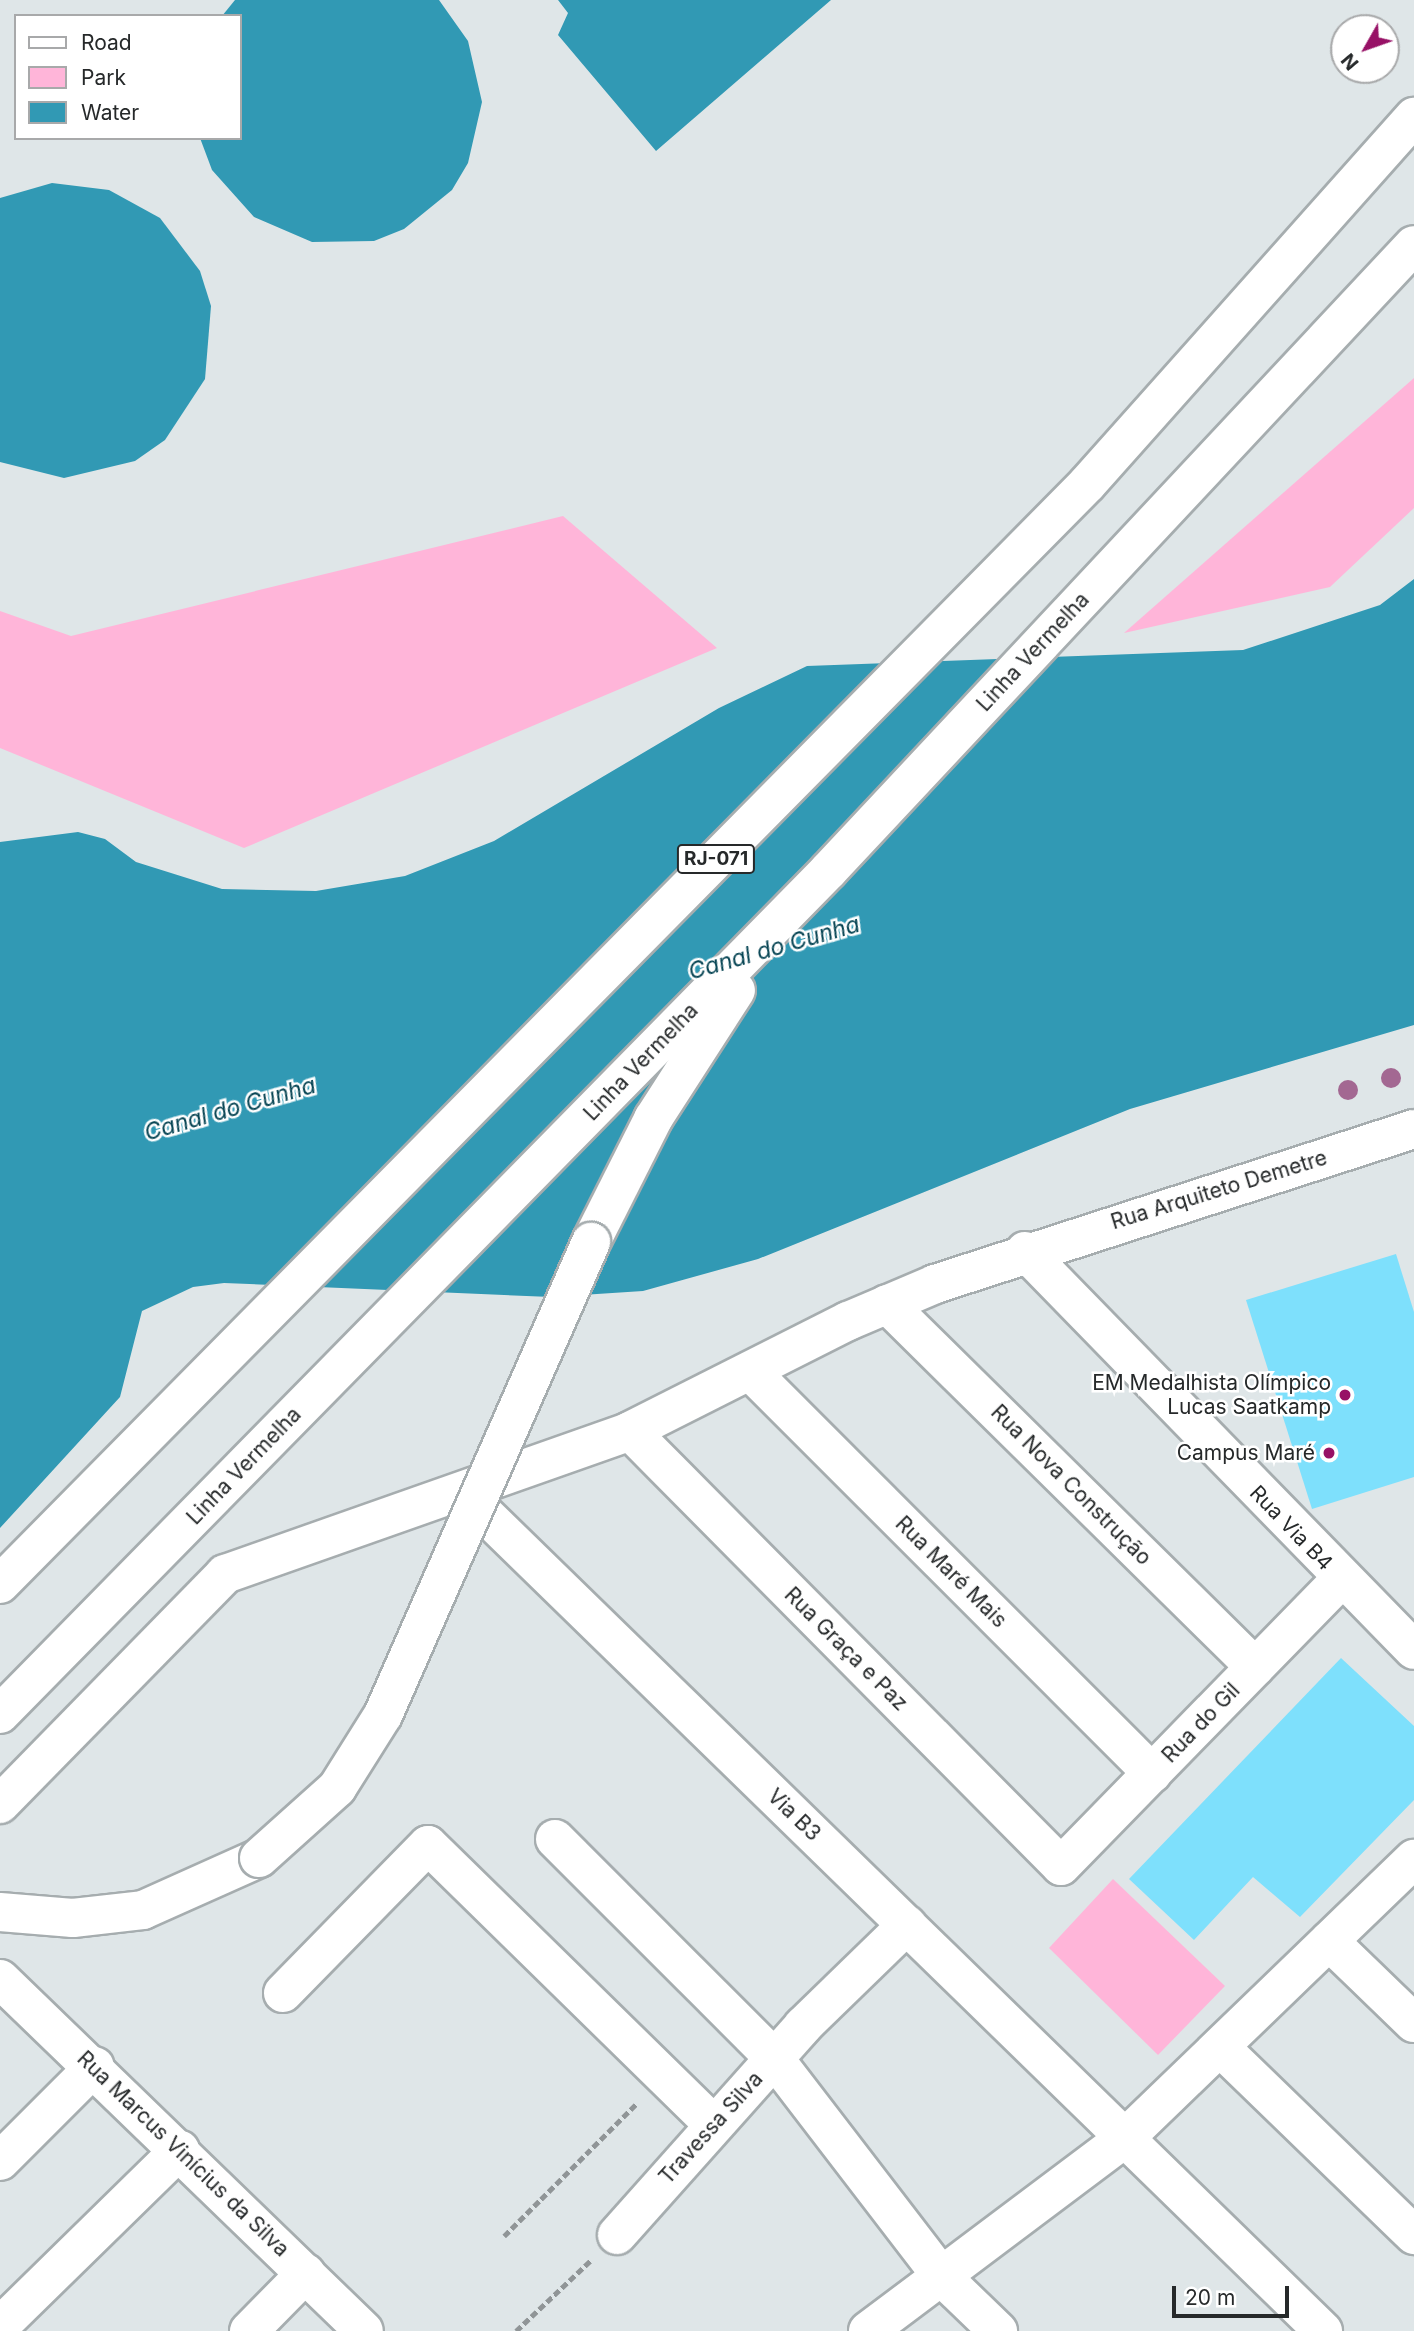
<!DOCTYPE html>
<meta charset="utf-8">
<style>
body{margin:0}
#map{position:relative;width:1414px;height:2331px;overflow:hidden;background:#dfe6e8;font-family:Inter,sans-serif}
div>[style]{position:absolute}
.green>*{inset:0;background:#ffb5d9}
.water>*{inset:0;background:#3199b4}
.building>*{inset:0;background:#7ee0fc}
.path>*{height:4.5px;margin-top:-2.25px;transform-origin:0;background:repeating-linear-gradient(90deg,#909597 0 7px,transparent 0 10.5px)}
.roads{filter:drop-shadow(2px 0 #a6adaf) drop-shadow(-2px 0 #a6adaf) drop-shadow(0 2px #a6adaf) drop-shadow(0 -2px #a6adaf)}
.minor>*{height:38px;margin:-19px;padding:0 19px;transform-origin:19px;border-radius:19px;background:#fff}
.highway>*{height:38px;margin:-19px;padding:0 19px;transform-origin:19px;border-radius:19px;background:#fff}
.bridges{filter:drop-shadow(2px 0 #a6adaf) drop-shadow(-2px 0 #a6adaf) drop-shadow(0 2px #a6adaf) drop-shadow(0 -2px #a6adaf)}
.highway-bridge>*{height:38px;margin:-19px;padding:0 19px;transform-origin:19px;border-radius:19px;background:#fff}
.trees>*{width:20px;height:20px;margin:-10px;border-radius:50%;background:#a36892}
.dots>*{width:19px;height:19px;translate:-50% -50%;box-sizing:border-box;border:4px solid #fff;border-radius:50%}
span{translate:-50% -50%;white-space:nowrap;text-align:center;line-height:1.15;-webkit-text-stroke:5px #fff;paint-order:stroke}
.shield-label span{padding:2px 5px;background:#fff;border:2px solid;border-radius:5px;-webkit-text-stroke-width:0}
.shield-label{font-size:19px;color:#26292a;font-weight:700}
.street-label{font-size:21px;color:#26292a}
.poi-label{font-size:21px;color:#26292a}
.right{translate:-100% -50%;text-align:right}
.water-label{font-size:23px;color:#074554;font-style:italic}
.legend{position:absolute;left:14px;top:14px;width:228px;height:126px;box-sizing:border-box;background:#fff;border:2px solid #a8a9aa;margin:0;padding:9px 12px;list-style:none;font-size:21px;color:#26292a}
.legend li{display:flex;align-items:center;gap:14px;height:35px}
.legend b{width:35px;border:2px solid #a8a9aa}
.north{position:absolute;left:1330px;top:14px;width:70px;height:70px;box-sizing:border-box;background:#fff;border:2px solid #a8a9aa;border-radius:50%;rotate:230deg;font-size:19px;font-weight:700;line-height:28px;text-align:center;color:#26292a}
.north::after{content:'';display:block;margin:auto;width:24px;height:32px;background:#971166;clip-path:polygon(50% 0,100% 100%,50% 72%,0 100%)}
.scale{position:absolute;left:1172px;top:2286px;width:117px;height:32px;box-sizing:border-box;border:4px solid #26292a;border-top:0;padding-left:9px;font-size:21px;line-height:24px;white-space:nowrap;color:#26292a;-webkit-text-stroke:5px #fff;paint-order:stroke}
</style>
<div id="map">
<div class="green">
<div style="clip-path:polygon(1414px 378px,1414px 508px,1330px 587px,1124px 633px)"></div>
<div style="clip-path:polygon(563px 516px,717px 648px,244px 848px,0 748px,0 611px,71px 636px)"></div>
<div style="clip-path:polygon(1113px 1879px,1225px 1986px,1158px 2055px,1049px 1948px)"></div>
</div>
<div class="water">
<div style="clip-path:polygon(235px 0,439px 0,468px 41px,482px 102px,468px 163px,452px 190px,404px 229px,374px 241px,312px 242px,254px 217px,212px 170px,200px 138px,240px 138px,240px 16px,222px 16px)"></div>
<div style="clip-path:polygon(558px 0,831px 0,656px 151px,558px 35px,568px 13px)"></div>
<div style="clip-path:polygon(52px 183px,109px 190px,160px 218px,200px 271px,211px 306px,205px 379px,165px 440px,135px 461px,64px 478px,0 462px,0 198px)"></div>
<div style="clip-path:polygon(1414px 579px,1414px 1025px,1130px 1109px,758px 1259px,643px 1291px,551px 1297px,224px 1283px,193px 1287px,142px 1311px,120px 1397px,0 1528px,0 842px,78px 832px,105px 839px,136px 862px,222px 889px,316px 891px,405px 876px,494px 841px,719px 708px,807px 666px,1243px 650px,1380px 605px)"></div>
</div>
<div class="building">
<div style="clip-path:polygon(1396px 1254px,1414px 1312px,1414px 1477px,1312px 1509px,1246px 1300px)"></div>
<div style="clip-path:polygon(1341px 1658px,1414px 1726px,1414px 1800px,1300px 1917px,1253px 1877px,1194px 1940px,1129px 1879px)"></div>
</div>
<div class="path">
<div style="left:504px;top:2236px;width:187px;rotate:-45deg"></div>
<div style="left:516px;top:2331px;width:103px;rotate:-43.4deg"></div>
</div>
<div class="roads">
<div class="minor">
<div style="left:1025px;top:1251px;width:557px;rotate:45.73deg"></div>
<div style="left:887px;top:1304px;width:517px;rotate:44.61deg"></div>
<div style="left:750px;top:1371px;width:569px;rotate:45deg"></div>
<div style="left:630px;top:1431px;width:612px;rotate:45.26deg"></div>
<div style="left:1061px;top:1866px;width:401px;rotate:-45.7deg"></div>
<div style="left:463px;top:1493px;width:1201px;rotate:44.26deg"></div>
<div style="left:0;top:1804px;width:322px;rotate:-45.6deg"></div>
<div style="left:225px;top:1574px;width:430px;rotate:-19.4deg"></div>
<div style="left:630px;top:1431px;width:244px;rotate:-26.8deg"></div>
<div style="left:848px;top:1321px;width:95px;rotate:-23deg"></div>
<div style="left:935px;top:1284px;width:503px;rotate:-17.93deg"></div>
<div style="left:555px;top:1839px;width:310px;rotate:45deg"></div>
<div style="left:774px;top:2058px;width:276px;rotate:52.5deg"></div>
<div style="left:942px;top:2277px;width:78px;rotate:44deg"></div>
<div style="left:1329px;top:1941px;width:118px;rotate:44deg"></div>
<div style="left:0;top:1979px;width:506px;rotate:44.04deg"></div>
<div style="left:283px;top:1993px;width:207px;rotate:-45.6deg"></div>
<div style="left:428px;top:1845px;width:400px;rotate:44.4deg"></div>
<div style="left:1221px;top:2048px;width:269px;rotate:44.1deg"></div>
<div style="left:0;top:2161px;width:134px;rotate:-45deg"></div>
<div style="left:617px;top:2235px;width:280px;rotate:-48.3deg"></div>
<div style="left:803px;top:2026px;width:145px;rotate:-44.2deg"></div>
<div style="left:0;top:2326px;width:252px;rotate:-44.4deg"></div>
<div style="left:249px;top:2331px;width:81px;rotate:-45.5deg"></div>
<div style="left:868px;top:2331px;width:321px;rotate:-36.9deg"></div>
<div style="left:1125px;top:2138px;width:402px;rotate:-44deg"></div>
</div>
<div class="highway">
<div style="left:591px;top:1242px;width:138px;rotate:-63.2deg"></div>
<div style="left:653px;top:1119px;width:153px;rotate:-57.2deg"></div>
<div style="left:0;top:1584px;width:1546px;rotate:-45.34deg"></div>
<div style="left:1087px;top:484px;width:492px;rotate:-48.3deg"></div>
<div style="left:0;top:1714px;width:1182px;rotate:-45.51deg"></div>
<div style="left:828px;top:871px;width:857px;rotate:-46.89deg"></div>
<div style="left:0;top:1912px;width:73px;rotate:4.7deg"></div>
<div style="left:73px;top:1918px;width:70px;rotate:-6.5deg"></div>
<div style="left:143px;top:1910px;width:127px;rotate:-24.1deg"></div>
</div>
</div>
<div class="bridges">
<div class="highway-bridge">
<div style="left:259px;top:1858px;width:105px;rotate:-41.9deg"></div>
<div style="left:337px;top:1788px;width:86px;rotate:-57.8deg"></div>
<div style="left:383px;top:1715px;width:517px;rotate:-66.26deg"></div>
</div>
</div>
<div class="trees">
<div style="left:1391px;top:1078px"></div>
<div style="left:1348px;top:1090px"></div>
</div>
<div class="dots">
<div style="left:1345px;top:1395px;background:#971166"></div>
<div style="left:1329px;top:1453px;background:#971166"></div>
</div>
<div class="shield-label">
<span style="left:716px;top:859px">RJ-071</span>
</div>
<div class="street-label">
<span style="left:1033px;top:652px;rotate:-47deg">Linha Vermelha</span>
<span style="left:641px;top:1062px;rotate:-46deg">Linha Vermelha</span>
<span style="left:1219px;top:1190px;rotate:-17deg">Rua Arquiteto Demetre</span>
<span style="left:244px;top:1466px;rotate:-46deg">Linha Vermelha</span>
<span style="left:1071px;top:1485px;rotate:45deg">Rua Nova Construção</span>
<span style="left:1291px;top:1528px;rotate:46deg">Rua Via B4</span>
<span style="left:951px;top:1572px;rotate:45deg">Rua Maré Mais</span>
<span style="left:846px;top:1649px;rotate:45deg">Rua Graça e Paz</span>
<span style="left:1201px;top:1723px;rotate:-46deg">Rua do Gil</span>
<span style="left:794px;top:1815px;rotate:44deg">Via B3</span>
<span style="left:711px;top:2128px;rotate:-48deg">Travessa Silva</span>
<span style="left:183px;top:2154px;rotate:44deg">Rua Marcus Vinícius da Silva</span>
</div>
<div class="poi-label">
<span class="right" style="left:1331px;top:1395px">EM Medalhista Olímpico<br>Lucas Saatkamp</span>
<span class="right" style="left:1315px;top:1453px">Campus Maré</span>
</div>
<div class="water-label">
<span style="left:774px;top:948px;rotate:-16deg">Canal do Cunha</span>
<span style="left:230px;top:1109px;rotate:-16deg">Canal do Cunha</span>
</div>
<ul class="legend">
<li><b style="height:9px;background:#fff"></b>Road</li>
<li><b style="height:19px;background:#ffb5d9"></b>Park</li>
<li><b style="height:19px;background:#3199b4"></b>Water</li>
</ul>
<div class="north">N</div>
<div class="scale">20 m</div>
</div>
